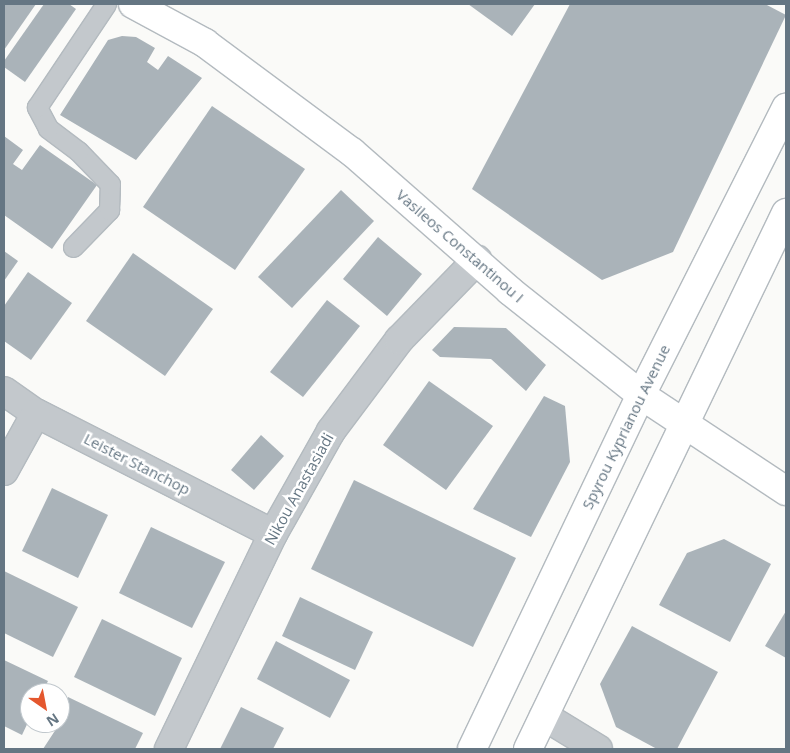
<!DOCTYPE html>
<style>
body{margin:0}
#map{position:relative;width:790px;height:753px;overflow:hidden;background:#fafaf8;font-family:"Open Sans",sans-serif}
div>[style]{position:absolute}
.building>*{inset:0;background:#aab3b9}
.roads{filter:drop-shadow(1px 0 #b3babf) drop-shadow(-1px 0 #b3babf) drop-shadow(0 1px #b3babf) drop-shadow(0 -1px #b3babf)}
.service>*{height:19px;margin:-9.5px;padding:0 9.5px;transform-origin:9.5px;border-radius:9.5px;background:#c3c8cc}
.minor>*{height:28px;margin:-14px;padding:0 14px;transform-origin:14px;border-radius:14px;background:#c3c8cc}
.secondary>*{height:28px;margin:-14px;padding:0 14px;transform-origin:14px;border-radius:14px;background:#fff}
.primary>*{height:28px;margin:-14px;padding:0 14px;transform-origin:14px;border-radius:14px;background:#fff}
span{translate:-50% -50%;white-space:nowrap;text-align:center;line-height:1.15;-webkit-text-stroke:5px #fff;paint-order:stroke}
.street-label{font-size:15px;color:#657683}
.frame{position:absolute;inset:0;border:5px solid #657683;pointer-events:none}
.north{position:absolute;left:20px;top:683px;width:50px;height:50px;box-sizing:border-box;background:#fff;border:1px solid #c1c8cd;border-radius:50%;rotate:147deg;font-size:14px;font-weight:700;line-height:20px;text-align:center;color:#657683}
.north::after{content:'';display:block;margin:auto;width:18px;height:22px;background:#e4572e;clip-path:polygon(50% 0,100% 100%,50% 72%,0 100%)}
</style>
<div id="map">
<div class="building">
<div style="clip-path:polygon(4px 4px,36px 4px,4px 50px)"></div>
<div style="clip-path:polygon(44px 4px,69px 4px,76px 9px,25px 82px,4px 67px,4px 61px)"></div>
<div style="clip-path:polygon(468px 4px,535px 4px,512px 36px)"></div>
<div style="clip-path:polygon(570px 4px,765px 4px,786px 15px,673px 252px,602px 280px,472px 189px)"></div>
<div style="clip-path:polygon(122px 36px,136px 37px,155px 48px,147px 62px,158px 70px,168px 56px,202px 78px,136px 160px,60px 115px,108px 40px)"></div>
<div style="clip-path:polygon(212px 106px,305px 169px,235px 270px,143px 207px)"></div>
<div style="clip-path:polygon(4px 136px,23px 150px,13px 164px,22px 170px,40px 145px,97px 185px,52px 249px,4px 215px)"></div>
<div style="clip-path:polygon(341px 190px,374px 221px,292px 308px,258px 277px)"></div>
<div style="clip-path:polygon(378px 237px,422px 274px,387px 316px,343px 279px)"></div>
<div style="clip-path:polygon(4px 251px,18px 261px,4px 281px)"></div>
<div style="clip-path:polygon(133px 253px,213px 309px,165px 376px,86px 321px)"></div>
<div style="clip-path:polygon(28px 272px,72px 303px,31px 360px,4px 341px,4px 306px)"></div>
<div style="clip-path:polygon(327px 300px,360px 326px,303px 397px,270px 372px)"></div>
<div style="clip-path:polygon(454px 327px,506px 328px,546px 365px,526px 391px,491px 359px,440px 357px,432px 350px)"></div>
<div style="clip-path:polygon(429px 381px,493px 426px,446px 490px,383px 445px)"></div>
<div style="clip-path:polygon(544px 396px,565px 406px,570px 462px,531px 537px,473px 509px)"></div>
<div style="clip-path:polygon(261px 435px,284px 456px,254px 490px,231px 470px)"></div>
<div style="clip-path:polygon(354px 480px,516px 558px,473px 647px,311px 569px)"></div>
<div style="clip-path:polygon(52px 488px,108px 515px,78px 578px,22px 551px)"></div>
<div style="clip-path:polygon(151px 527px,225px 562px,192px 628px,119px 593px)"></div>
<div style="clip-path:polygon(724px 539px,771px 564px,730px 642px,659px 605px,687px 553px)"></div>
<div style="clip-path:polygon(4px 571px,78px 607px,53px 657px,4px 633px)"></div>
<div style="clip-path:polygon(300px 597px,373px 632px,355px 670px,282px 636px)"></div>
<div style="clip-path:polygon(786px 611px,786px 658px,765px 646px)"></div>
<div style="clip-path:polygon(102px 619px,182px 658px,155px 716px,74px 677px)"></div>
<div style="clip-path:polygon(632px 626px,718px 672px,677px 749px,657px 749px,616px 727px,600px 684px)"></div>
<div style="clip-path:polygon(276px 641px,350px 680px,330px 718px,257px 679px)"></div>
<div style="clip-path:polygon(4px 660px,48px 681px,42px 693px,30px 693px,30px 718px,22px 735px,4px 726px)"></div>
<div style="clip-path:polygon(68px 697px,143px 733px,135px 749px,43px 749px,60px 723px)"></div>
<div style="clip-path:polygon(241px 707px,284px 728px,273px 749px,220px 749px)"></div>
</div>
<div class="roads">
<div class="service">
<div style="left:73px;top:247px;width:52px;rotate:-45.8deg"></div>
<div style="left:109px;top:210px;width:26px;rotate:-88deg"></div>
<div style="left:110px;top:184px;width:46px;rotate:-134.1deg"></div>
<div style="left:78px;top:151px;width:38px;rotate:-143deg"></div>
<div style="left:48px;top:128px;width:24px;rotate:-118deg"></div>
<div style="left:37px;top:107px;width:124px;rotate:-56.2deg"></div>
</div>
<div class="minor">
<div style="left:4px;top:391px;width:39px;rotate:35deg"></div>
<div style="left:36px;top:413px;width:266px;rotate:27deg"></div>
<div style="left:4px;top:471px;width:66px;rotate:-61.1deg"></div>
<div style="left:544px;top:716px;width:63px;rotate:31.4deg"></div>
<div style="left:169px;top:749px;width:239px;rotate:-64.2deg"></div>
<div style="left:273px;top:534px;width:118px;rotate:-60.6deg"></div>
<div style="left:331px;top:431px;width:114px;rotate:-53.2deg"></div>
<div style="left:399px;top:340px;width:112px;rotate:-45.7deg"></div>
</div>
<div class="secondary">
<div style="left:133px;top:4px;width:82px;rotate:28.4deg"></div>
<div style="left:205px;top:43px;width:183px;rotate:36.6deg"></div>
<div style="left:352px;top:152px;width:210px;rotate:41.3deg"></div>
<div style="left:510px;top:291px;width:167px;rotate:38.4deg"></div>
<div style="left:641px;top:395px;width:174px;rotate:33.5deg"></div>
</div>
<div class="primary">
<div style="left:472px;top:749px;width:392px;rotate:-64.5deg"></div>
<div style="left:641px;top:395px;width:322px;rotate:-63.2deg"></div>
<div style="left:528px;top:749px;width:595px;rotate:-64.3deg"></div>
</div>
</div>
<div class="street-label">
<span style="left:460px;top:246px;rotate:41deg">Vasileos Constantinou I</span>
<span style="left:626px;top:427px;rotate:-64deg">Spyrou Kyprianou Avenue</span>
<span style="left:137px;top:464px;rotate:27deg">Leister Stanchop</span>
<span style="left:299px;top:489px;rotate:-61deg">Nikou Anastasiadi</span>
</div>
<div class="frame"></div>
<div class="north">N</div>
</div>
